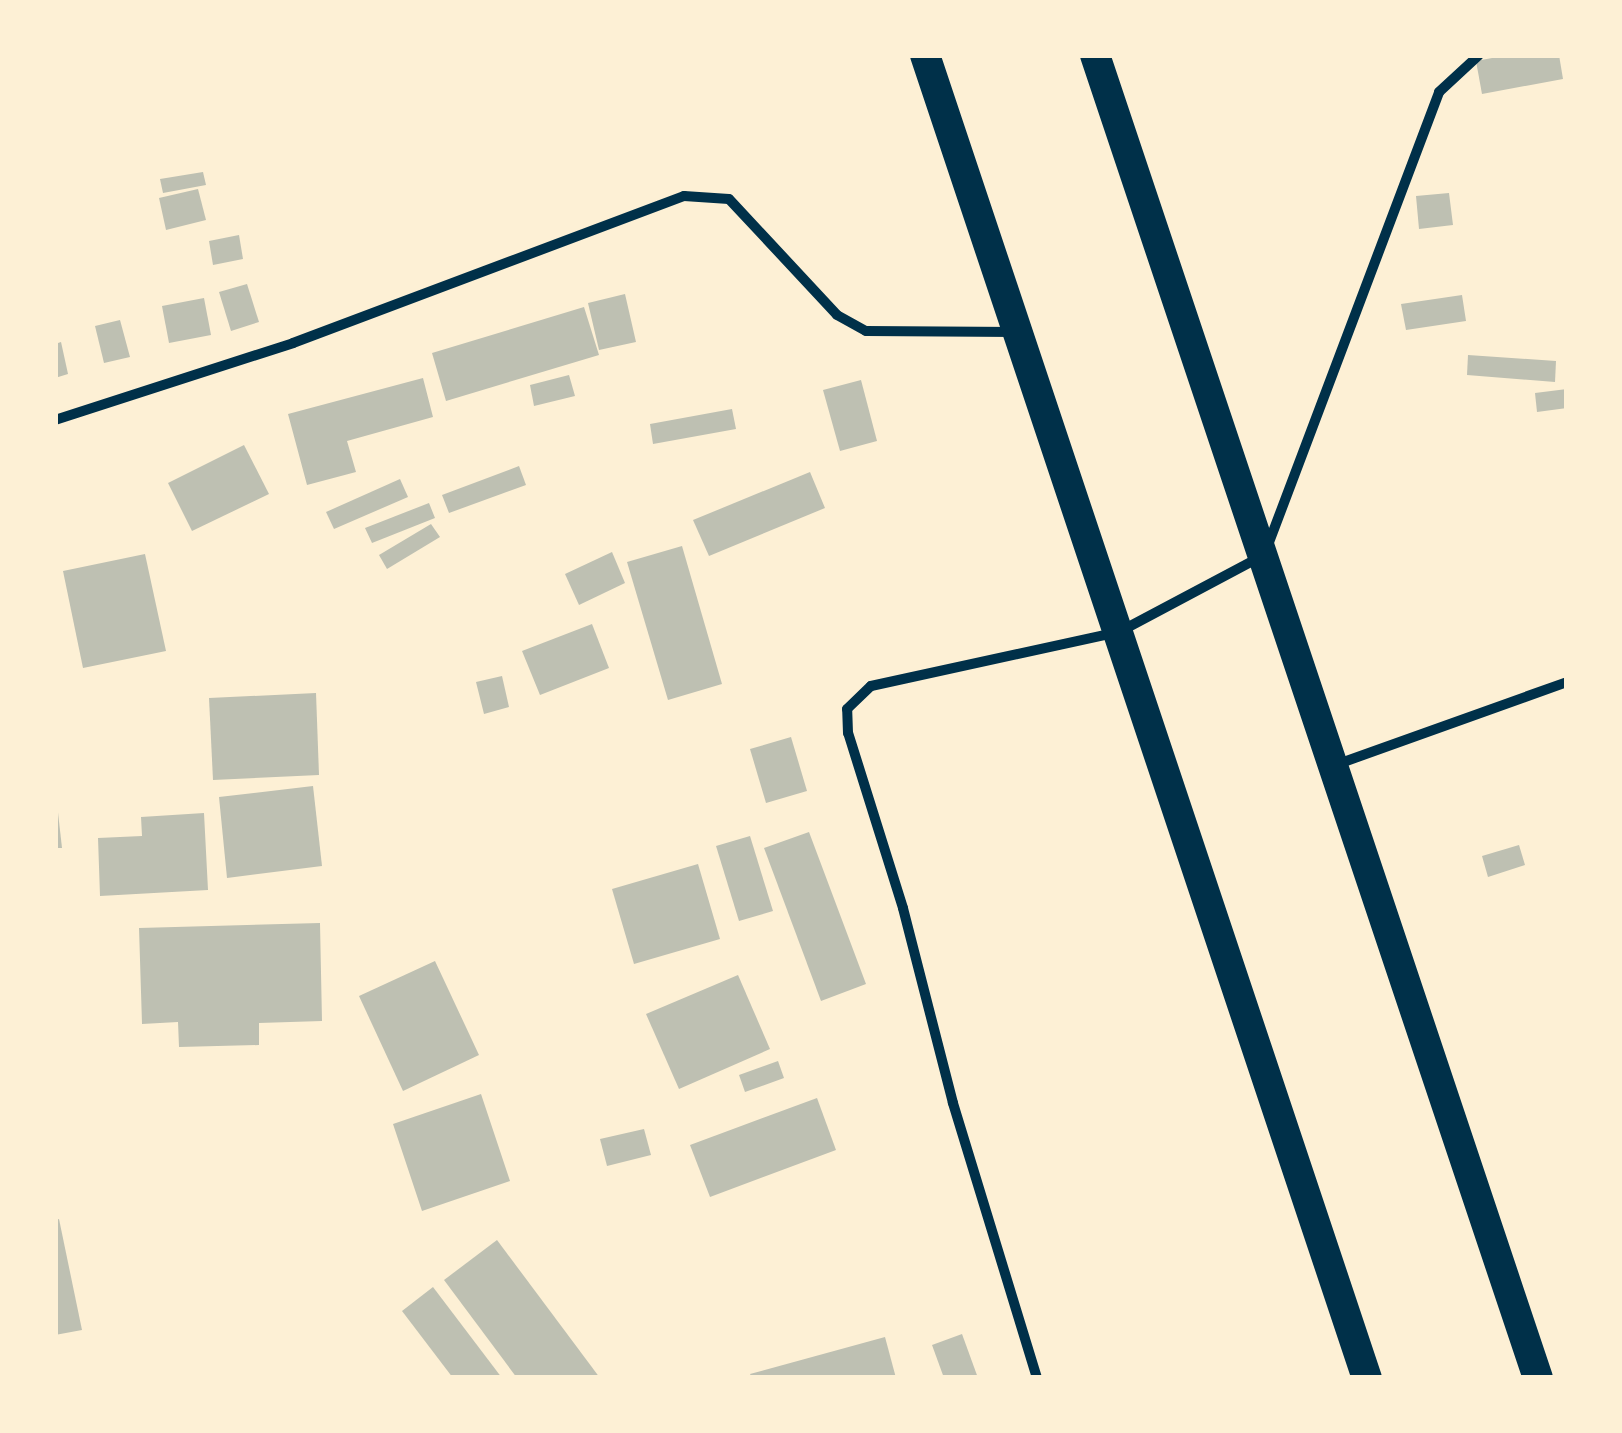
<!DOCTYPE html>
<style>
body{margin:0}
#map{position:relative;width:1622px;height:1433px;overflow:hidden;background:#fdf0d5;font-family:Quicksand,sans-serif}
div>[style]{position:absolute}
.building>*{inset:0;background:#bec0b2}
.minor>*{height:10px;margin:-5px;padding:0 5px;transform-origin:5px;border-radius:5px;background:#003049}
.motorway>*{height:30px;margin:-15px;padding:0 15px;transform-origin:15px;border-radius:15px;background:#003049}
span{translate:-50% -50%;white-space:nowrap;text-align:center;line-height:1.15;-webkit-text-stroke:10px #fdf0d5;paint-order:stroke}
.frame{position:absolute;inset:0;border:58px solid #fdf0d5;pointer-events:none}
</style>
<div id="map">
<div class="building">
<div style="clip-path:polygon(1508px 55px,1559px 55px,1563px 79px,1482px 94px,1476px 61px)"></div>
<div style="clip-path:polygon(203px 172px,206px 185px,163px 193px,160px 179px)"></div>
<div style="clip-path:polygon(198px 189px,206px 220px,166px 230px,159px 198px)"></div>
<div style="clip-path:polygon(1449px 193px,1453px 225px,1419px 229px,1416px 196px)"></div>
<div style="clip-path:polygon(239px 235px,243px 259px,213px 265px,209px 241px)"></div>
<div style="clip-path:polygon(247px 284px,259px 322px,231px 331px,219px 292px)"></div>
<div style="clip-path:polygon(625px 294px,636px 342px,599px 350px,588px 303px)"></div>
<div style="clip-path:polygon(1462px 295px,1466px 321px,1406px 330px,1401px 304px)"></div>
<div style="clip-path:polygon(204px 298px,211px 335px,169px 343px,162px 306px)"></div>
<div style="clip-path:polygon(584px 307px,599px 355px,446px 401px,432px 353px)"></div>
<div style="clip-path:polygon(120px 320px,130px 357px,104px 363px,95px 326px)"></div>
<div style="clip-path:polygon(61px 342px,68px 374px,55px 378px,55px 344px)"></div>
<div style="clip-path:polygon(1468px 355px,1556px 361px,1555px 382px,1467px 375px)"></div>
<div style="clip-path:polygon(569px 375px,575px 396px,534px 406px,530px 385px)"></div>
<div style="clip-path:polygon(423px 378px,433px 417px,347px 441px,356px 472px,307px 485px,288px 414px)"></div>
<div style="clip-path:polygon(861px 380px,877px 441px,840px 451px,823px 390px)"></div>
<div style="clip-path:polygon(1567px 389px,1567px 408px,1537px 412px,1535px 393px)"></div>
<div style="clip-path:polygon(732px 409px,736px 429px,653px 444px,650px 424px)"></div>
<div style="clip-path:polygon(244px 445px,269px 494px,192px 531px,168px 483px)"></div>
<div style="clip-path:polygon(519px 466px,526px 485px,449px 513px,442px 495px)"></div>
<div style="clip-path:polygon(810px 472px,825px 508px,709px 556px,693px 520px)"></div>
<div style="clip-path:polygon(400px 479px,408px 497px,334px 529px,326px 512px)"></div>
<div style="clip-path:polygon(429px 503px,435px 518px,372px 543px,365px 528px)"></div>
<div style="clip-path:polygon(431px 524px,440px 537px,387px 569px,379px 555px)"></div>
<div style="clip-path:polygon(682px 546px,722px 684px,668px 700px,627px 562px)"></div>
<div style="clip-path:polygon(612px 552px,625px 583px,579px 605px,565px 574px)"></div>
<div style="clip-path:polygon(145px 554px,166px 651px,83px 668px,63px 571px)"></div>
<div style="clip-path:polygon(592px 624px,609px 668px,540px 695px,522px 651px)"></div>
<div style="clip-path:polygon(502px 676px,509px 707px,484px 714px,476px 682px)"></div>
<div style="clip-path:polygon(316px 693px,319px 775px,213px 780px,209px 698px)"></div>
<div style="clip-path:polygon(791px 737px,807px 791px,766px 803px,750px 749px)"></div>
<div style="clip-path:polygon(55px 786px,62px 848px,55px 848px)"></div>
<div style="clip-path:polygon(313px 786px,322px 866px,227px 878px,219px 797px)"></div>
<div style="clip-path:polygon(204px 813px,208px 890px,100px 896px,98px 838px,142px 836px,141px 817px)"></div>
<div style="clip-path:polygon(809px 832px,866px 984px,821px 1001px,764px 848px)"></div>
<div style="clip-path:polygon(750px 836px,773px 911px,739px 921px,716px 846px)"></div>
<div style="clip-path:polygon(1519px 845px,1525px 865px,1488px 877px,1482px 856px)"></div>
<div style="clip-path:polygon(698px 864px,720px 939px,634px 964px,612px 889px)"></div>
<div style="clip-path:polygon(320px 923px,322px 1021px,259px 1023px,259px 1045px,179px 1047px,178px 1022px,142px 1024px,139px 928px)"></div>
<div style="clip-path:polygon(435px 961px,479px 1055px,403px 1091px,359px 996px)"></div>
<div style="clip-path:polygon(738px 975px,770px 1049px,679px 1089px,646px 1014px)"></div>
<div style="clip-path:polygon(778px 1061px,784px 1078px,745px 1092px,739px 1075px)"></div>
<div style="clip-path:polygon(481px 1094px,510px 1181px,422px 1211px,393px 1124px)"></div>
<div style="clip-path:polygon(817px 1098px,836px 1150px,710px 1197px,690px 1145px)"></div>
<div style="clip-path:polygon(644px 1129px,651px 1155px,607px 1166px,600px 1139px)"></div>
<div style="clip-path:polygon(59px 1219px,82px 1330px,55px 1335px,55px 1220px)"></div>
<div style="clip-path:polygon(497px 1240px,600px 1378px,517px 1378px,444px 1280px)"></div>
<div style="clip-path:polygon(433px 1287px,502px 1378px,453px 1378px,402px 1311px)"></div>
<div style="clip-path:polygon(962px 1334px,978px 1378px,944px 1378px,932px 1345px)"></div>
<div style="clip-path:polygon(885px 1337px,896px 1378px,752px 1378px,750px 1374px)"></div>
</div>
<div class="minor">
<div style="left:55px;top:420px;width:250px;rotate:-17.9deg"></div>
<div style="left:293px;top:343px;width:418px;rotate:-20.6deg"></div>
<div style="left:684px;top:196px;width:45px;rotate:3.8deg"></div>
<div style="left:729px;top:199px;width:158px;rotate:47deg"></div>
<div style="left:837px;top:315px;width:33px;rotate:29deg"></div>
<div style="left:866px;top:331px;width:150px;rotate:0.4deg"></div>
<div style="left:1268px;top:545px;width:484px;rotate:-69.3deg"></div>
<div style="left:1439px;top:92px;width:54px;rotate:-42.8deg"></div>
<div style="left:1338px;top:764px;width:243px;rotate:-19.7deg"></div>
<div style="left:1037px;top:1378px;width:288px;rotate:-107deg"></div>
<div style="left:953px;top:1103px;width:201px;rotate:-104.4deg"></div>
<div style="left:903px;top:908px;width:183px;rotate:-107.4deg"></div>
<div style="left:848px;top:733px;width:24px;rotate:-92deg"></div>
<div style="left:847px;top:709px;width:33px;rotate:-44deg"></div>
<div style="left:871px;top:686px;width:254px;rotate:-12.3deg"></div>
<div style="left:1119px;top:632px;width:157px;rotate:-28deg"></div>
</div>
<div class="motorway">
<div style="left:925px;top:55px;width:1395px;rotate:71.53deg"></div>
<div style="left:1095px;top:55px;width:1395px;rotate:71.49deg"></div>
</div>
<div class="frame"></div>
</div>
